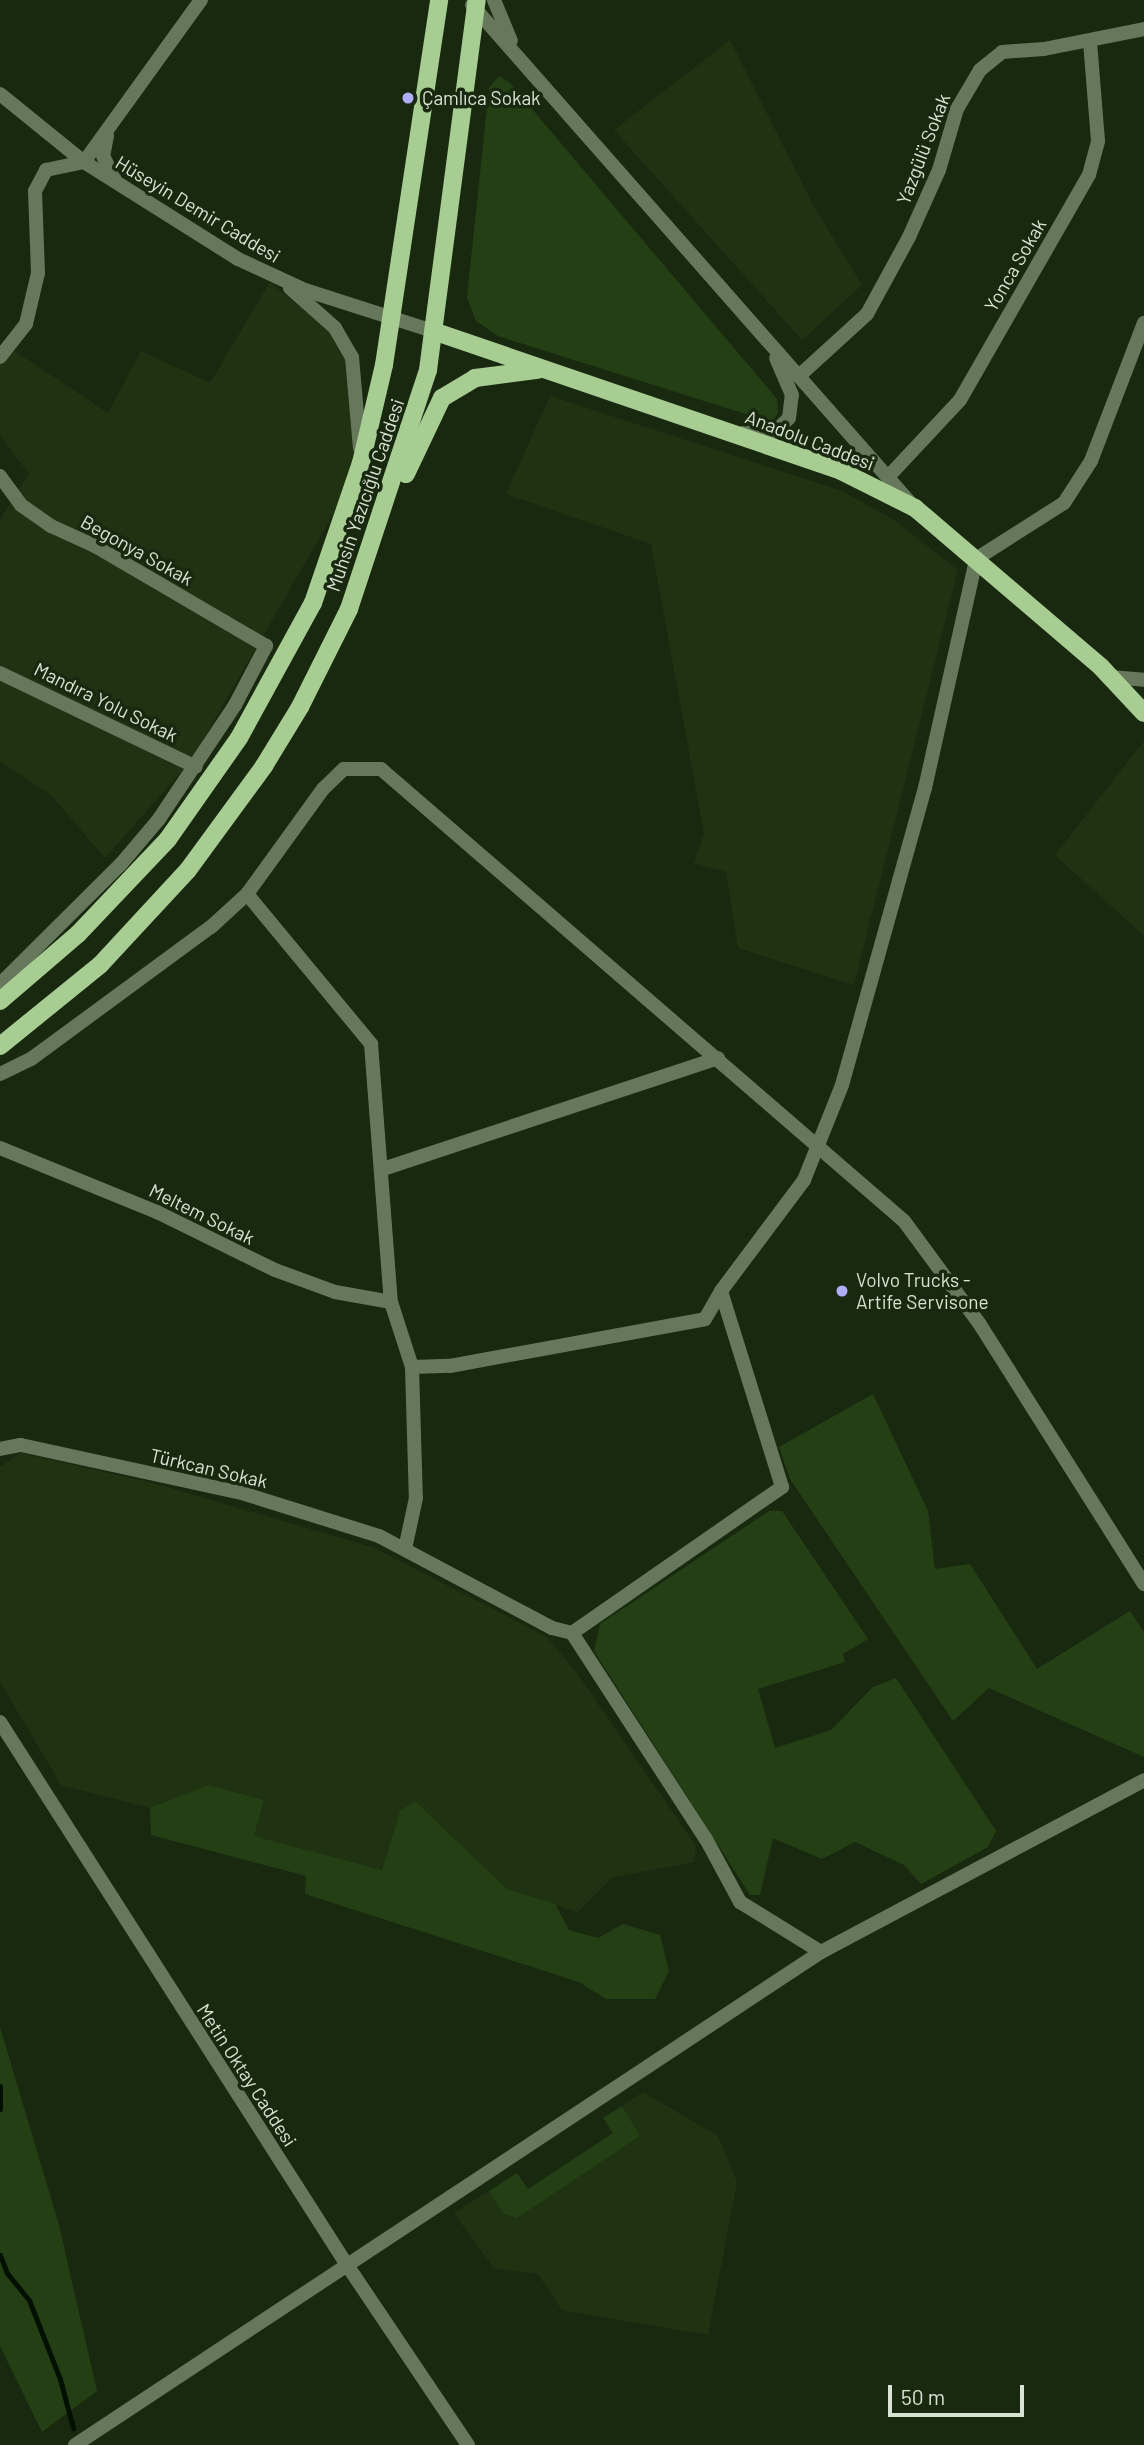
<!DOCTYPE html>
<meta charset="utf-8">
<style>
body{margin:0}
#map{position:relative;width:1144px;height:2445px;overflow:hidden;background:#192910;font-family:Barlow,sans-serif}
div>[style]{position:absolute}
.built>*{inset:0;background:#1f3313}
.green>*{inset:0;background:#253f15}
.stream>*{height:5px;margin:-2.5px;padding:0 2.5px;transform-origin:2.5px;border-radius:2.5px;background:#011000}
.minor>*{height:14px;margin:-7px;padding:0 7px;transform-origin:7px;border-radius:7px;background:#66785c}
.tertiary>*{height:14px;margin:-7px;padding:0 7px;transform-origin:7px;border-radius:7px;background:#66785c}
.primary>*{height:18px;margin:-9px;padding:0 9px;transform-origin:9px;border-radius:9px;background:#a7cd92}
.dots>*{width:19px;height:19px;translate:-50% -50%;box-sizing:border-box;border:4px solid #192910;border-radius:50%}
span{translate:-50% -50%;white-space:nowrap;text-align:center;line-height:1.15;-webkit-text-stroke:7px #192910;paint-order:stroke}
.poi-label{font-size:19px;color:#d9e3d3}
.left{translate:0 -50%;text-align:left}
.street-label{font-size:19px;color:#d9e3d3}
.scale{position:absolute;left:888px;top:2385px;width:136px;height:32px;box-sizing:border-box;border:4px solid #d9e3d3;border-top:0;padding-left:9px;font-size:21px;line-height:24px;white-space:nowrap;color:#d9e3d3;-webkit-text-stroke:5px #192910;paint-order:stroke}
</style>
<div id="map">
<div class="built">
<div style="clip-path:polygon(730px 40px,814px 207px,862px 285px,802px 340px,614px 130px)"></div>
<div style="clip-path:polygon(270px 282px,335px 336px,351px 372px,361px 466px,190px 762px,105px 858px,52px 796px,0 761px,0 520px,29px 474px,0 435px,0 361px,10px 348px,108px 413px,141px 351px,210px 383px)"></div>
<div style="clip-path:polygon(550px 396px,842px 491px,894px 520px,958px 570px,854px 985px,738px 948px,726px 872px,694px 863px,704px 834px,651px 544px,506px 494px)"></div>
<div style="clip-path:polygon(1144px 741px,1144px 936px,1055px 855px)"></div>
<div style="clip-path:polygon(20px 1453px,153px 1483px,375px 1548px,547px 1637px,576px 1672px,696px 1846px,694px 1862px,613px 1877px,578px 1912px,507px 1889px,415px 1801px,400px 1812px,382px 1870px,254px 1836px,264px 1800px,210px 1785px,150px 1808px,61px 1785px,0 1682px,0 1467px)"></div>
<div style="clip-path:polygon(643px 2092px,718px 2136px,737px 2182px,708px 2335px,562px 2310px,538px 2274px,494px 2268px,454px 2213px,489px 2191px,504px 2213px,640px 2137px,622px 2106px)"></div>
</div>
<div class="green">
<div style="clip-path:polygon(499px 76px,510px 83px,777px 399px,778px 413px,771px 422px,498px 336px,476px 321px,467px 297px,489px 88px)"></div>
<div style="clip-path:polygon(873px 1394px,928px 1511px,935px 1569px,970px 1564px,1037px 1669px,1130px 1611px,1144px 1632px,1144px 1757px,989px 1688px,953px 1721px,790px 1479px,779px 1447px)"></div>
<div style="clip-path:polygon(769px 1511px,782px 1511px,868px 1639px,843px 1654px,845px 1662px,758px 1689px,775px 1748px,831px 1730px,873px 1687px,896px 1678px,996px 1831px,988px 1847px,921px 1884px,904px 1865px,855px 1842px,822px 1859px,773px 1838px,760px 1895px,750px 1895px,594px 1651px,600px 1624px)"></div>
<div style="clip-path:polygon(209px 1785px,264px 1800px,254px 1836px,382px 1870px,400px 1811px,415px 1801px,507px 1889px,555px 1904px,569px 1930px,598px 1938px,623px 1924px,660px 1935px,669px 1971px,655px 1999px,606px 1999px,579px 1982px,305px 1894px,306px 1876px,151px 1835px,150px 1808px)"></div>
<div style="clip-path:polygon(0 2027px,59px 2225px,97px 2391px,42px 2432px,0 2346px)"></div>
<div style="clip-path:polygon(622px 2106px,640px 2136px,517px 2218px,504px 2214px,489px 2191px,517px 2173px,528px 2189px,613px 2133px,603px 2118px)"></div>
</div>
<div class="stream">
<div style="left:0;top:2086px;width:23px;rotate:90deg"></div>
<div style="left:0;top:2255px;width:19px;rotate:69deg"></div>
<div style="left:7px;top:2273px;width:35px;rotate:51deg"></div>
<div style="left:29px;top:2300px;width:85px;rotate:68.6deg"></div>
<div style="left:60px;top:2379px;width:51px;rotate:75.1deg"></div>
</div>
<div class="minor">
<div style="left:799px;top:376px;width:92px;rotate:-42.4deg"></div>
<div style="left:867px;top:314px;width:88px;rotate:-61.4deg"></div>
<div style="left:909px;top:237px;width:73px;rotate:-65.9deg"></div>
<div style="left:939px;top:170px;width:64px;rotate:-73.6deg"></div>
<div style="left:957px;top:109px;width:45px;rotate:-59.5deg"></div>
<div style="left:980px;top:70px;width:28px;rotate:-39deg"></div>
<div style="left:1002px;top:52px;width:42px;rotate:-4.1deg"></div>
<div style="left:1044px;top:49px;width:102px;rotate:-11.3deg"></div>
<div style="left:0;top:476px;width:36px;rotate:54deg"></div>
<div style="left:21px;top:505px;width:37px;rotate:35deg"></div>
<div style="left:51px;top:526px;width:48px;rotate:24.4deg"></div>
<div style="left:95px;top:546px;width:198px;rotate:30.3deg"></div>
<div style="left:888px;top:477px;width:105px;rotate:-46.9deg"></div>
<div style="left:960px;top:400px;width:259px;rotate:-60.2deg"></div>
<div style="left:1089px;top:175px;width:35px;rotate:-75deg"></div>
<div style="left:1098px;top:141px;width:100px;rotate:-94.6deg"></div>
<div style="left:0;top:673px;width:217px;rotate:25.6deg"></div>
<div style="left:247px;top:894px;width:195px;rotate:50.4deg"></div>
<div style="left:371px;top:1044px;width:259px;rotate:85.6deg"></div>
<div style="left:391px;top:1302px;width:68px;rotate:72.1deg"></div>
<div style="left:412px;top:1367px;width:131px;rotate:88.3deg"></div>
<div style="left:416px;top:1498px;width:52px;rotate:102.2deg"></div>
<div style="left:0;top:1074px;width:34px;rotate:-26deg"></div>
<div style="left:31px;top:1059px;width:223px;rotate:-36.3deg"></div>
<div style="left:211px;top:927px;width:49px;rotate:-42.5deg"></div>
<div style="left:247px;top:894px;width:130px;rotate:-54.1deg"></div>
<div style="left:323px;top:789px;width:29px;rotate:-44deg"></div>
<div style="left:344px;top:769px;width:37px"></div>
<div style="left:381px;top:769px;width:691px;rotate:40.84deg"></div>
<div style="left:904px;top:1221px;width:127px;rotate:53.7deg"></div>
<div style="left:979px;top:1323px;width:309px;rotate:57.7deg"></div>
<div style="left:0;top:1148px;width:170px;rotate:22.2deg"></div>
<div style="left:157px;top:1212px;width:131px;rotate:26.2deg"></div>
<div style="left:275px;top:1270px;width:64px;rotate:20.1deg"></div>
<div style="left:335px;top:1292px;width:57px;rotate:10.1deg"></div>
<div style="left:383px;top:1169px;width:353px;rotate:-18.3deg"></div>
<div style="left:412px;top:1367px;width:38px;rotate:-2deg"></div>
<div style="left:450px;top:1366px;width:259px;rotate:-10.4deg"></div>
<div style="left:705px;top:1319px;width:32px;rotate:-60deg"></div>
<div style="left:0;top:1449px;width:21px;rotate:-11deg"></div>
<div style="left:21px;top:1445px;width:229px;rotate:12.3deg"></div>
<div style="left:245px;top:1494px;width:140px;rotate:17.4deg"></div>
<div style="left:379px;top:1536px;width:196px;rotate:28deg"></div>
<div style="left:552px;top:1628px;width:21px;rotate:14deg"></div>
<div style="left:572px;top:1633px;width:256px;rotate:-34.8deg"></div>
<div style="left:782px;top:1487px;width:205px;rotate:-107.3deg"></div>
<div style="left:721px;top:1291px;width:139px;rotate:-53.2deg"></div>
<div style="left:804px;top:1180px;width:102px;rotate:-68.2deg"></div>
<div style="left:842px;top:1085px;width:308px;rotate:-74.4deg"></div>
<div style="left:925px;top:788px;width:235px;rotate:-77.4deg"></div>
<div style="left:976px;top:559px;width:104px;rotate:-32.5deg"></div>
<div style="left:1064px;top:503px;width:50px;rotate:-57.3deg"></div>
<div style="left:1091px;top:461px;width:148px;rotate:-69deg"></div>
<div style="left:572px;top:1633px;width:246px;rotate:57deg"></div>
<div style="left:706px;top:1839px;width:72px;rotate:61.6deg"></div>
<div style="left:740px;top:1902px;width:95px;rotate:31.7deg"></div>
<div style="left:347px;top:2265px;width:217px;rotate:56.1deg"></div>
</div>
<div class="tertiary">
<div style="left:494px;top:0;width:44px;rotate:67.5deg"></div>
<div style="left:472px;top:5px;width:666px;rotate:48.65deg"></div>
<div style="left:0;top:94px;width:108px;rotate:39deg"></div>
<div style="left:84px;top:162px;width:182px;rotate:32.2deg"></div>
<div style="left:238px;top:259px;width:74px;rotate:24.8deg"></div>
<div style="left:305px;top:290px;width:138px;rotate:17.8deg"></div>
<div style="left:107px;top:136px;width:20px;rotate:101deg"></div>
<div style="left:103px;top:156px;width:25px;rotate:63deg"></div>
<div style="left:290px;top:288px;width:60px;rotate:41.6deg"></div>
<div style="left:335px;top:328px;width:34px;rotate:60deg"></div>
<div style="left:352px;top:357px;width:91px;rotate:85deg"></div>
<div style="left:0;top:357px;width:42px;rotate:-51.8deg"></div>
<div style="left:26px;top:324px;width:52px;rotate:-76.8deg"></div>
<div style="left:38px;top:273px;width:82px;rotate:-92.1deg"></div>
<div style="left:35px;top:191px;width:24px;rotate:-62deg"></div>
<div style="left:46px;top:170px;width:39px;rotate:-12deg"></div>
<div style="left:84px;top:162px;width:200px;rotate:-54.2deg"></div>
<div style="left:743px;top:433px;width:31px"></div>
<div style="left:774px;top:433px;width:21px;rotate:-45deg"></div>
<div style="left:789px;top:418px;width:23px;rotate:-83deg"></div>
<div style="left:792px;top:395px;width:40px;rotate:-113.4deg"></div>
<div style="left:1111px;top:677px;width:33px;rotate:5deg"></div>
<div style="left:0;top:984px;width:170px;rotate:-44.8deg"></div>
<div style="left:121px;top:864px;width:59px;rotate:-49.8deg"></div>
<div style="left:159px;top:819px;width:137px;rotate:-56.3deg"></div>
<div style="left:235px;top:705px;width:67px;rotate:-62.3deg"></div>
<div style="left:0;top:1722px;width:644px;rotate:57.42deg"></div>
<div style="left:75px;top:2445px;width:894px;rotate:-33.46deg"></div>
<div style="left:821px;top:1952px;width:366px;rotate:-28deg"></div>
</div>
<div class="primary">
<div style="left:436px;top:332px;width:428px;rotate:18.9deg"></div>
<div style="left:841px;top:471px;width:83px;rotate:26.6deg"></div>
<div style="left:915px;top:508px;width:245px;rotate:40.5deg"></div>
<div style="left:1101px;top:667px;width:63px;rotate:46.9deg"></div>
<div style="left:406px;top:474px;width:84px;rotate:-64.7deg"></div>
<div style="left:442px;top:398px;width:39px;rotate:-31deg"></div>
<div style="left:475px;top:378px;width:63px;rotate:-7.4deg"></div>
<div style="left:0;top:1001px;width:103px;rotate:-40.7deg"></div>
<div style="left:78px;top:934px;width:131px;rotate:-46.5deg"></div>
<div style="left:168px;top:839px;width:123px;rotate:-54.9deg"></div>
<div style="left:239px;top:738px;width:154px;rotate:-61.3deg"></div>
<div style="left:313px;top:603px;width:148px;rotate:-71.1deg"></div>
<div style="left:361px;top:463px;width:101px;rotate:-76.8deg"></div>
<div style="left:384px;top:365px;width:369px;rotate:-81.4deg"></div>
<div style="left:0;top:1046px;width:129px;rotate:-39deg"></div>
<div style="left:100px;top:965px;width:129px;rotate:-47.2deg"></div>
<div style="left:188px;top:870px;width:129px;rotate:-53.8deg"></div>
<div style="left:264px;top:766px;width:69px;rotate:-58.6deg"></div>
<div style="left:300px;top:707px;width:110px;rotate:-63.4deg"></div>
<div style="left:349px;top:609px;width:252px;rotate:-71.7deg"></div>
<div style="left:428px;top:370px;width:373px;rotate:-82.5deg"></div>
</div>
<div class="dots">
<div style="left:408px;top:98px;background:#b0aefa"></div>
<div style="left:842px;top:1291px;background:#b0aefa"></div>
</div>
<div class="poi-label">
<span class="left" style="left:422px;top:98px">Çamlıca Sokak</span>
<span class="left" style="left:856px;top:1291px">Volvo Trucks -<br>Artife Servisone</span>
</div>
<div class="street-label">
<span style="left:923px;top:149px;rotate:-69deg">Yazgülü Sokak</span>
<span style="left:198px;top:209px;rotate:31deg">Hüseyin Demir Caddesi</span>
<span style="left:1015px;top:265px;rotate:-60deg">Yonca Sokak</span>
<span style="left:810px;top:440px;rotate:21deg">Anadolu Caddesi</span>
<span style="left:365px;top:495px;rotate:-71deg">Muhsin Yazıcığlu Caddesi</span>
<span style="left:137px;top:550px;rotate:29deg">Begonya Sokak</span>
<span style="left:106px;top:702px;rotate:26deg">Mandıra Yolu Sokak</span>
<span style="left:202px;top:1214px;rotate:26deg">Meltem Sokak</span>
<span style="left:209px;top:1468px;rotate:13deg">Türkcan Sokak</span>
<span style="left:247px;top:2075px;rotate:57deg">Metin Oktay Caddesi</span>
</div>
<div class="scale">50 m</div>
</div>
